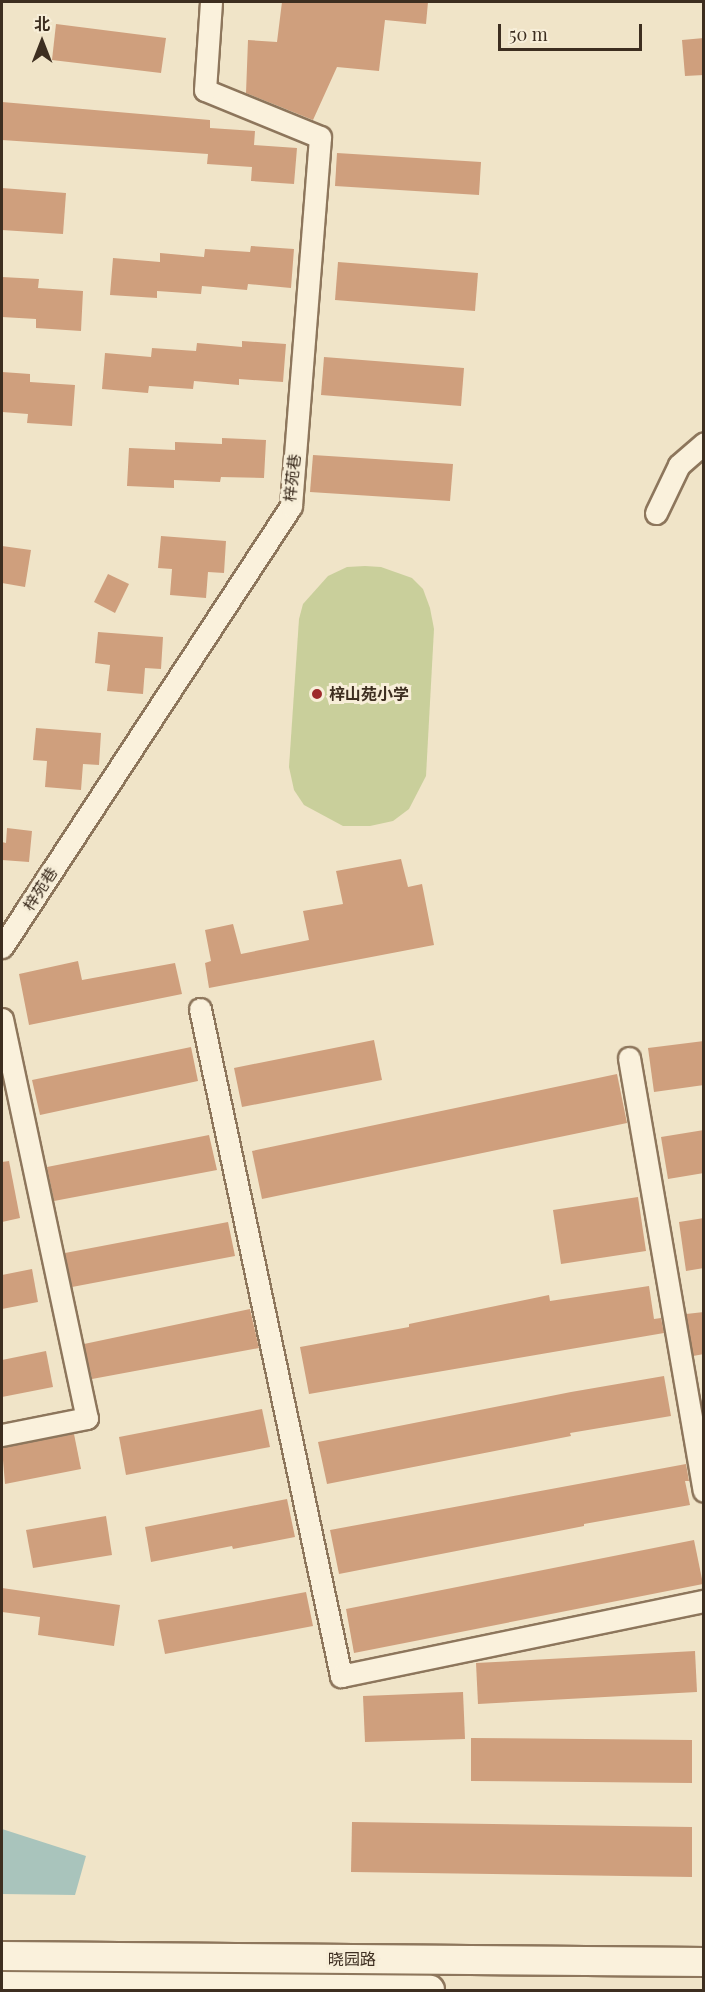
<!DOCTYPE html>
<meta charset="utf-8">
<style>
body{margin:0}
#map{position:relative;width:705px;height:1992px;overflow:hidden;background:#f0e4c8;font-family:"Playfair Display","Noto Sans SC",serif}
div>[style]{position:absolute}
.green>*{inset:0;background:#c9cf9b}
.water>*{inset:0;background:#a9c4bc}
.building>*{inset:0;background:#cf9f7d}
.roads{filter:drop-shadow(2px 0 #8d765c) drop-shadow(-2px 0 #8d765c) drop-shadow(0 2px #8d765c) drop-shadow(0 -2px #8d765c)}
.street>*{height:21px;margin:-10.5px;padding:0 10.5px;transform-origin:10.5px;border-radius:10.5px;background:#faf1dc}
.secondary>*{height:28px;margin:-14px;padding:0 14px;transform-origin:14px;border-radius:14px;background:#faf1dc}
.dots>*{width:16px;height:16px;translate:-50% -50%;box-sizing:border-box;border:3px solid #f7eed8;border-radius:50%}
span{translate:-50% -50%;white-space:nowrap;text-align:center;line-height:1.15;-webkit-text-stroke:6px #f7eed8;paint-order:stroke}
.street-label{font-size:16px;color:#3d2e20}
.poi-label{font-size:16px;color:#3d2e20;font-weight:700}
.left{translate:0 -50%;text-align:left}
.frame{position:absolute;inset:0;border:3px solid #3d2e20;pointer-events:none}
.north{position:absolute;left:12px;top:12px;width:60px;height:60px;-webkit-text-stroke:4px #f7eed8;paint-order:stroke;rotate:0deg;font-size:16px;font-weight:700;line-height:24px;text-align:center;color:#3d2e20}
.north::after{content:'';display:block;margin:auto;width:21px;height:27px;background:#3d2e20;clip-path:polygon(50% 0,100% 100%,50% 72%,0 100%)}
.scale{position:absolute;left:498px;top:24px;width:144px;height:27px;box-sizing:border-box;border:3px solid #3d2e20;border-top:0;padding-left:8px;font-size:18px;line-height:21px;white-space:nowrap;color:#3d2e20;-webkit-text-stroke:4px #f7eed8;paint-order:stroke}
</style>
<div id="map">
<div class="green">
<div style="clip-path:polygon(365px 566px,381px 567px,412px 578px,423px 589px,430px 608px,434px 629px,426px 776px,409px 809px,393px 821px,370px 826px,343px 826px,304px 805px,294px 790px,289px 767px,299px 619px,303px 604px,328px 576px,347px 567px)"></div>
</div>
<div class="water">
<div style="clip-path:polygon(2px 1829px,86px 1856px,75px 1895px,2px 1894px)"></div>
</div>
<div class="building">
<div style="clip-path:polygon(282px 2px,428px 2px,426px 24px,385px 20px,379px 71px,337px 67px,313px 120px,246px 93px,248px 40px,277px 42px)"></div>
<div style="clip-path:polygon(56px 24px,166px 38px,161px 73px,52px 60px)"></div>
<div style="clip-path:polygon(704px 38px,704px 75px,685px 76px,682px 40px)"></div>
<div style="clip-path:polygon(2px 102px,210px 120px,210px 128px,255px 131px,254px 145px,297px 148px,294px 184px,251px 181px,252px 167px,207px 164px,208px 154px,2px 140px)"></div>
<div style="clip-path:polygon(337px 153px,481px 162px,479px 195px,335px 186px)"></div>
<div style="clip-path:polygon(2px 188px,66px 193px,63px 234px,2px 230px)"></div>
<div style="clip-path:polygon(251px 246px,294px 249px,291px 288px,248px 284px,247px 290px,202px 286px,201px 294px,157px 291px,157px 298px,110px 295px,113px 258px,160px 262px,160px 253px,204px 257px,205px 249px,250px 252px)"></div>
<div style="clip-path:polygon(338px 262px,478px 273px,475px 311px,335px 300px)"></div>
<div style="clip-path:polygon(2px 277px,39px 279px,38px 288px,83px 291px,81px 331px,36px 328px,36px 319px,2px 317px)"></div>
<div style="clip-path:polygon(242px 341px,286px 344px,283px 382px,239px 379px,239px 385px,194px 381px,193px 389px,149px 386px,148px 393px,102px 389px,105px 353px,151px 357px,152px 348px,196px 351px,197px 343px,242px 347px)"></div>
<div style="clip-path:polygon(324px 357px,464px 368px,461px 406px,321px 395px)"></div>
<div style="clip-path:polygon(2px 372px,30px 374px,30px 382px,75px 385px,72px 426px,27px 423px,28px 414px,2px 412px)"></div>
<div style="clip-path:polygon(222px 438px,266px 440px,264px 478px,221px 477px,220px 482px,174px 480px,174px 488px,127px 486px,129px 448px,175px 450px,175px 442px,222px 444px)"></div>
<div style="clip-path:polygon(313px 455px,453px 464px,450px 501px,310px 492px)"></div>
<div style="clip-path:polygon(161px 536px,226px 541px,224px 573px,208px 572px,206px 598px,170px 595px,172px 569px,158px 568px)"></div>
<div style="clip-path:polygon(2px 546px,31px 550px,25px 587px,2px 583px)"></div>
<div style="clip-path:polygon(108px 574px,129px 584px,115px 613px,94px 602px)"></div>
<div style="clip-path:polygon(98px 632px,163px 637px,161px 669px,145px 668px,143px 694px,107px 691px,110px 665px,95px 663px)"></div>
<div style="clip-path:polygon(36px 728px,101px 733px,99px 765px,83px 764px,81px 790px,45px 787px,47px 761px,33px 760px)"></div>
<div style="clip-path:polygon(7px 828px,32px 831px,29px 862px,2px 860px,2px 842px,6px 843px)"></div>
<div style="clip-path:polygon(401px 859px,408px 887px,422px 884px,434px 945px,209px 988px,205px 963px,211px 961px,205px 930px,233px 924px,241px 954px,309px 940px,303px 911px,343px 904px,336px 871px)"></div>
<div style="clip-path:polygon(78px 961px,82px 980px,175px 963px,182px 994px,29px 1025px,19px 974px)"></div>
<div style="clip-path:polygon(374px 1040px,382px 1080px,242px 1107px,234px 1068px)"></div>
<div style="clip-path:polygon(704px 1041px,704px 1085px,654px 1092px,648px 1048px)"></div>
<div style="clip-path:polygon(191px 1047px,198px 1081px,40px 1115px,32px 1080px)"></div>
<div style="clip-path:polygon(617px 1074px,627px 1123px,262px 1199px,252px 1151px)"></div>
<div style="clip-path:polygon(704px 1130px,704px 1173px,668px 1179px,661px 1137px)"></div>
<div style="clip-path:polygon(209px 1135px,217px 1170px,54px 1201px,47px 1167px)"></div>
<div style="clip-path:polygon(9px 1161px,20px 1218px,2px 1222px,2px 1162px)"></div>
<div style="clip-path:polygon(638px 1197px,646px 1251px,561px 1264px,553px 1210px)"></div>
<div style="clip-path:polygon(704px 1218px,704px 1268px,686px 1271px,679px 1222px)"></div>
<div style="clip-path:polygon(228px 1222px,235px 1256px,72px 1287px,65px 1253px)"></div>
<div style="clip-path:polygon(32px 1269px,38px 1302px,2px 1309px,2px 1275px)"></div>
<div style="clip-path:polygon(649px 1286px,654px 1319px,661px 1318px,664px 1333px,309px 1394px,300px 1347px,409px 1327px,409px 1324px,549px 1295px,550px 1301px)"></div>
<div style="clip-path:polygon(250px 1309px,259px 1348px,92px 1379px,84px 1344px)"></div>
<div style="clip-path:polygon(704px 1312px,704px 1354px,693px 1356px,686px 1314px)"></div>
<div style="clip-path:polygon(46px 1351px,53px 1387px,2px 1397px,2px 1360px)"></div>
<div style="clip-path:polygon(664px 1376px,671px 1416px,570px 1433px,571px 1436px,327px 1484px,318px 1442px,571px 1392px)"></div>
<div style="clip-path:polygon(262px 1409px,270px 1447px,126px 1475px,119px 1437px)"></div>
<div style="clip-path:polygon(74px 1434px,81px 1469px,5px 1484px,2px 1448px)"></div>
<div style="clip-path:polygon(686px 1464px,689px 1481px,685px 1481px,690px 1505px,584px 1524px,584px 1526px,339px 1574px,330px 1530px)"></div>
<div style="clip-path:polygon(287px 1499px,295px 1537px,233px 1549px,232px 1546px,151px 1562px,145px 1527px)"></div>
<div style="clip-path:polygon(106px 1516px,112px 1555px,33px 1568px,26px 1530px)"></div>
<div style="clip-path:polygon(694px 1540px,703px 1584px,354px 1653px,346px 1609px)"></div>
<div style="clip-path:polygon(2px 1588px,120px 1605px,114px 1646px,38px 1635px,40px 1617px,2px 1612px)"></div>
<div style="clip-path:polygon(306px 1592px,313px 1626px,165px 1654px,158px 1620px)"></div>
<div style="clip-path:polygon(695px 1651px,697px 1692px,478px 1704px,476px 1663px)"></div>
<div style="clip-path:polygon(463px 1692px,465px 1739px,365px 1742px,363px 1696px)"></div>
<div style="clip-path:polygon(471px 1738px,692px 1740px,692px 1783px,471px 1781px)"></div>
<div style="clip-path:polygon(352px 1822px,692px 1827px,692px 1877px,351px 1872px)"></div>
</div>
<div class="roads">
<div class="street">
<div style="left:656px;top:513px;width:53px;rotate:-64.4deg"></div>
<div style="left:679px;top:465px;width:33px;rotate:-41deg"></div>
<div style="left:2px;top:947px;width:527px;rotate:-56.76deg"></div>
<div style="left:291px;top:506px;width:370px;rotate:-85.5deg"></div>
<div style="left:320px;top:137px;width:124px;rotate:-157.8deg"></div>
<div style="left:205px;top:90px;width:88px;rotate:-86.1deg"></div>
<div style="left:200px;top:1009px;width:682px;rotate:78.06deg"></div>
<div style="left:341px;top:1676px;width:371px;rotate:-11.7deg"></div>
<div style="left:2px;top:1019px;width:408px;rotate:78deg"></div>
<div style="left:87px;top:1418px;width:87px;rotate:168.7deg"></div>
<div style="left:629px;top:1058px;width:439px;rotate:80.2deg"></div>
</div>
<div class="secondary">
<div style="left:2px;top:1956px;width:702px;rotate:0.49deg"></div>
<div style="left:2px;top:1986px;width:428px;rotate:0.5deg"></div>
</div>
</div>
<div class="dots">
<div style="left:317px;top:694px;background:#9e2a2b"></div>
</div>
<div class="street-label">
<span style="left:292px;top:478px;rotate:-84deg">梓苑巷</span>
<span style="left:40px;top:889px;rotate:-57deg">梓苑巷</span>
<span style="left:352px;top:1959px">晓园路</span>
</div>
<div class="poi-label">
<span class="left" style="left:329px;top:694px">梓山苑小学</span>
</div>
<div class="frame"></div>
<div class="north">北</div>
<div class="scale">50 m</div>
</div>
